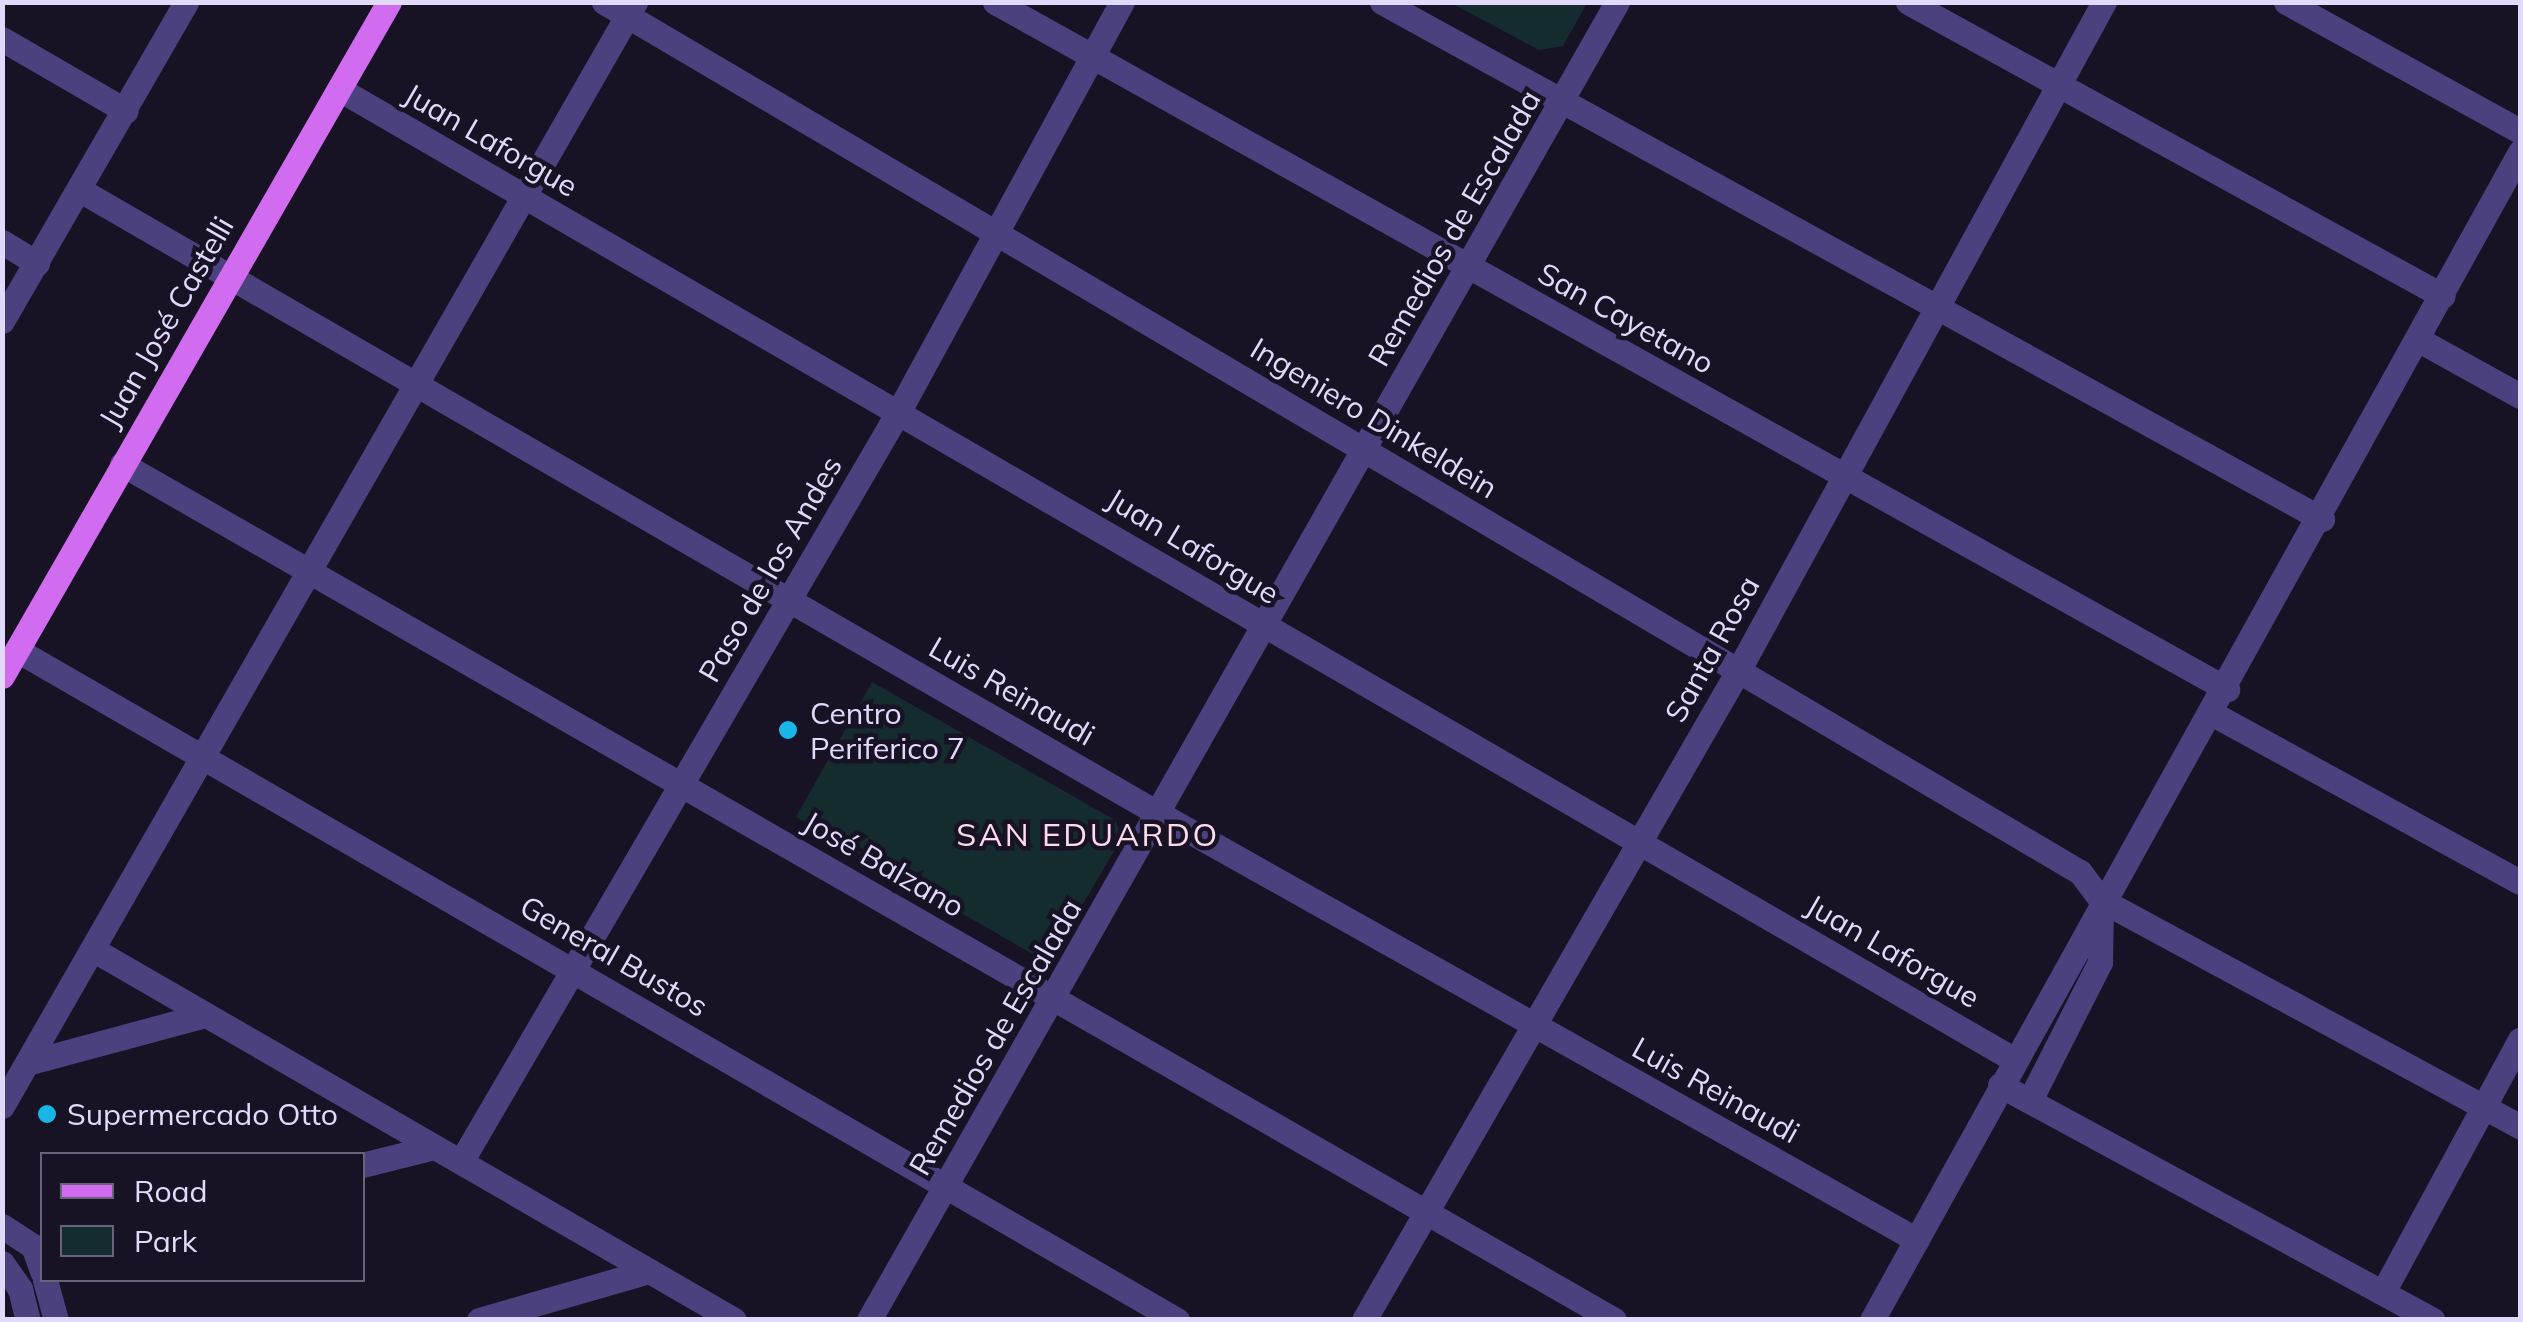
<!DOCTYPE html>
<meta charset="utf-8">
<style>
body{margin:0}
#map{position:relative;width:2523px;height:1322px;overflow:hidden;background:#181225;font-family:Mulish,sans-serif}
div>[style]{position:absolute}
.green>*{inset:0;background:#152c2f}
.minor>*{height:25px;margin:-12.5px;padding:0 12.5px;transform-origin:12.5px;border-radius:12.5px;background:#4c417f}
.major>*{height:25px;margin:-12.5px;padding:0 12.5px;transform-origin:12.5px;border-radius:12.5px;background:#d16cf0}
.dots>*{width:28px;height:28px;translate:-50% -50%;box-sizing:border-box;border:5px solid #181225;border-radius:50%}
span{translate:-50% -50%;white-space:nowrap;text-align:center;line-height:1.15;-webkit-text-stroke:9px #181225;paint-order:stroke}
.street-label{font-size:30px;color:#e2dafb}
.poi-label{font-size:30px;color:#e2dafb}
.left{translate:0 -50%;text-align:left}
.neighbourhood-label{font-size:32px;color:#fbdbeb;letter-spacing:2.5px}
.frame{position:absolute;inset:0;border:5px solid #e2dafb;pointer-events:none}
.legend{position:absolute;left:40px;top:1152px;width:325px;height:130px;box-sizing:border-box;background:#181225;border:2px solid #69627b;margin:0;padding:12px 18px;list-style:none;font-size:30px;color:#e2dafb}
.legend li{display:flex;align-items:center;gap:20px;height:50px}
.legend b{width:50px;border:2px solid #69627b}
</style>
<div id="map">
<div class="green">
<div style="clip-path:polygon(1451px 3px,1587px 3px,1563px 46px,1539px 50px)"></div>
<div style="clip-path:polygon(872px 682px,1115px 820px,1122px 837px,1054px 954px,1034px 955px,796px 817px)"></div>
</div>
<div class="minor">
<div style="left:604px;top:2px;width:1713px;rotate:30.52deg"></div>
<div style="left:2080px;top:872px;width:35px;rotate:53deg"></div>
<div style="left:2101px;top:900px;width:477px;rotate:28.4deg"></div>
<div style="left:995px;top:2px;width:1411px;rotate:29.15deg"></div>
<div style="left:1382px;top:2px;width:1073px;rotate:28.81deg"></div>
<div style="left:1908px;top:2px;width:610px;rotate:28.79deg"></div>
<div style="left:2286px;top:2px;width:267px;rotate:28.9deg"></div>
<div style="left:2px;top:39px;width:143px;rotate:30.1deg"></div>
<div style="left:339px;top:89px;width:1935px;rotate:30.09deg"></div>
<div style="left:80px;top:190px;width:1249px;rotate:30.04deg"></div>
<div style="left:1161px;top:815px;width:867px;rotate:29.34deg"></div>
<div style="left:2px;top:242px;width:41px;rotate:31deg"></div>
<div style="left:2px;top:321px;width:368px;rotate:-60deg"></div>
<div style="left:2419px;top:340px;width:115px;rotate:29deg"></div>
<div style="left:122px;top:464px;width:1720px;rotate:29.84deg"></div>
<div style="left:17px;top:650px;width:1340px;rotate:30.01deg"></div>
<div style="left:2213px;top:714px;width:350px;rotate:28.7deg"></div>
<div style="left:94px;top:950px;width:739px;rotate:30.03deg"></div>
<div style="left:27px;top:1063px;width:184px;rotate:-15.1deg"></div>
<div style="left:2000px;top:1085px;width:492px;rotate:28.5deg"></div>
<div style="left:2030px;top:1100px;width:155px;rotate:-63.1deg"></div>
<div style="left:2100px;top:962px;width:57px;rotate:-89deg"></div>
<div style="left:2px;top:1106px;width:1273px;rotate:-60.17deg"></div>
<div style="left:462px;top:1160px;width:869px;rotate:-59.75deg"></div>
<div style="left:900px;top:409px;width:464px;rotate:-61.4deg"></div>
<div style="left:362px;top:1165px;width:74px;rotate:-14deg"></div>
<div style="left:2px;top:1226px;width:37px;rotate:33deg"></div>
<div style="left:33px;top:1246px;width:27px;rotate:70deg"></div>
<div style="left:2px;top:1263px;width:32px;rotate:55deg"></div>
<div style="left:20px;top:1289px;width:32px;rotate:76deg"></div>
<div style="left:45px;top:1280px;width:41px;rotate:74.6deg"></div>
<div style="left:2383px;top:1292px;width:287px;rotate:-61.5deg"></div>
<div style="left:479px;top:1320px;width:177px;rotate:-16.1deg"></div>
<div style="left:869px;top:1320px;width:1515px;rotate:-60.42deg"></div>
<div style="left:1364px;top:1320px;width:749px;rotate:-60.05deg"></div>
<div style="left:1738px;top:671px;width:763px;rotate:-61.32deg"></div>
<div style="left:1872px;top:1320px;width:1336px;rotate:-60.98deg"></div>
</div>
<div class="major">
<div style="left:2px;top:676px;width:777px;rotate:-60.14deg"></div>
</div>
<div class="dots">
<div style="left:788px;top:730px;background:#19b7e8"></div>
<div style="left:47px;top:1114px;background:#19b7e8"></div>
</div>
<div class="street-label">
<span style="left:491px;top:140px;rotate:30deg">Juan Laforgue</span>
<span style="left:1454px;top:228px;rotate:-60deg">Remedios de Escalada</span>
<span style="left:1626px;top:318px;rotate:29deg">San Cayetano</span>
<span style="left:166px;top:322px;rotate:-60deg">Juan José Castelli</span>
<span style="left:1374px;top:418px;rotate:31deg">Ingeniero Dinkeldein</span>
<span style="left:1193px;top:546px;rotate:31deg">Juan Laforgue</span>
<span style="left:770px;top:569px;rotate:-60deg">Paso de los Andes</span>
<span style="left:1712px;top:649px;rotate:-61deg">Santa Rosa</span>
<span style="left:1012px;top:691px;rotate:30deg">Luis Reinaudi</span>
<span style="left:884px;top:864px;rotate:30deg">José Balzano</span>
<span style="left:1893px;top:951px;rotate:30deg">Juan Laforgue</span>
<span style="left:614px;top:956px;rotate:30deg">General Bustos</span>
<span style="left:995px;top:1037px;rotate:-60deg">Remedios de Escalada</span>
<span style="left:1716px;top:1090px;rotate:29deg">Luis Reinaudi</span>
</div>
<div class="poi-label">
<span class="left" style="left:810px;top:730px">Centro<br>Periferico 7</span>
<span class="left" style="left:67px;top:1114px">Supermercado Otto</span>
</div>
<div class="neighbourhood-label">
<span style="left:1088px;top:834px">SAN EDUARDO</span>
</div>
<div class="frame"></div>
<ul class="legend">
<li><b style="height:12px;background:#d16cf0"></b>Road</li>
<li><b style="height:28px;background:#152c2f"></b>Park</li>
</ul>
</div>
